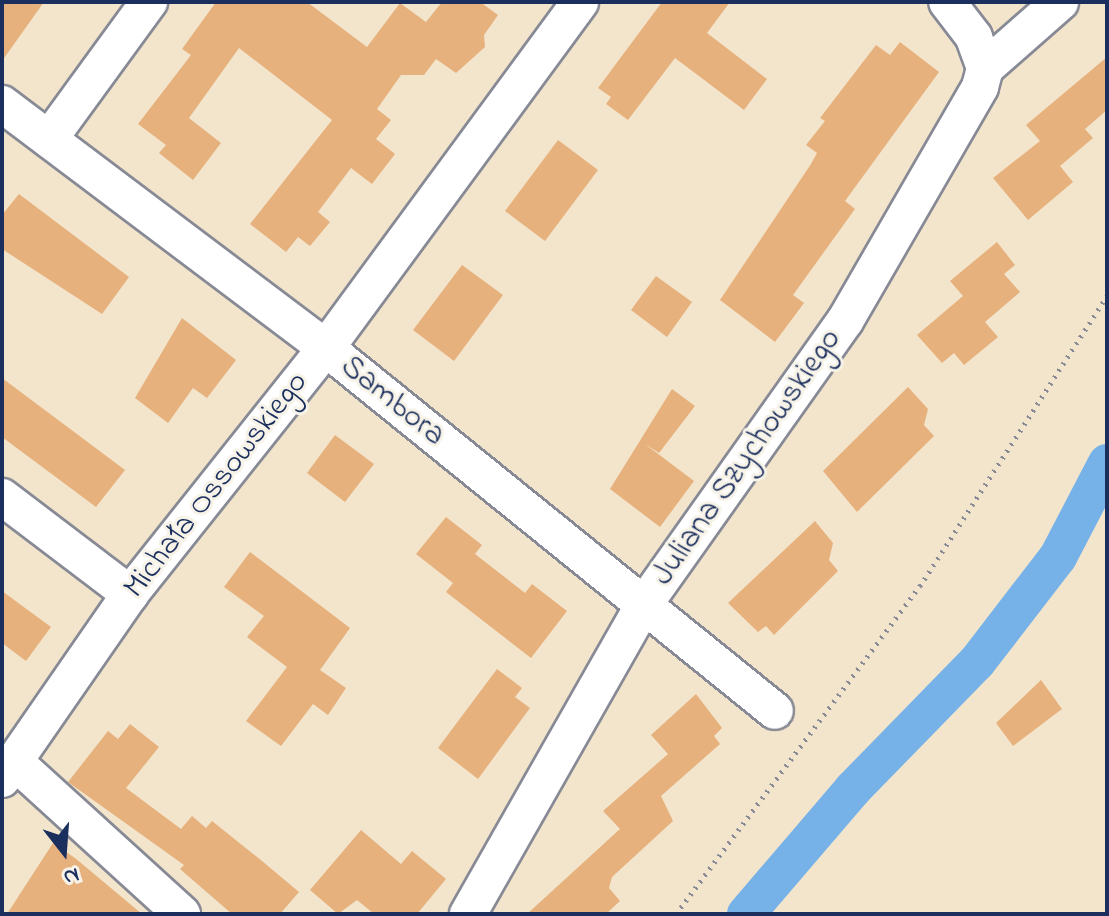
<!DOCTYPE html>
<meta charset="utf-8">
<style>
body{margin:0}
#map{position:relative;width:1109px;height:916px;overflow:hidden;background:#f3e5cc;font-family:"Indie Flower",sans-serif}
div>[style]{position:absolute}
.canal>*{height:38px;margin:-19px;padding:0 19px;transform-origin:19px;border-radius:19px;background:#76b2e8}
.building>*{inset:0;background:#e6b17d}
.path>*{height:5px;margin-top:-2.5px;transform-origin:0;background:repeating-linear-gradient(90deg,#878a95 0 2px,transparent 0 8px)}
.roads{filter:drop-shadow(2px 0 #878a95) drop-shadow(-2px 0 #878a95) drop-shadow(0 2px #878a95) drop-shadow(0 -2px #878a95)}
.minor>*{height:36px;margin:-18px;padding:0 18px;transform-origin:18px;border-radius:18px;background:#fff}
span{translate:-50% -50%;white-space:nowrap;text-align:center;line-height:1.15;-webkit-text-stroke:6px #f7f3e8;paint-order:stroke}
.street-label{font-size:32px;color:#1b2f5e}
.frame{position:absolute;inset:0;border:4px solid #1b2f5e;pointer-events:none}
.north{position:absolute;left:24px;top:812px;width:80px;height:80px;-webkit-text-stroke:6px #f7f3e8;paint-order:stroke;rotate:163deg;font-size:22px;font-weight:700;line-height:32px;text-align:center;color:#1b2f5e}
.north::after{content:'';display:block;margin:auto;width:28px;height:36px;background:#1b2f5e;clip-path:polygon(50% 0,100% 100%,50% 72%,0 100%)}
</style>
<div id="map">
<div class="canal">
<div style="left:746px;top:914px;width:165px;rotate:-49.4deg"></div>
<div style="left:853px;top:789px;width:177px;rotate:-45.7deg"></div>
<div style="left:977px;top:662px;width:133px;rotate:-52.4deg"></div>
<div style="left:1058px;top:557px;width:106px;rotate:-62.5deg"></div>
</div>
<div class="building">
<div style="clip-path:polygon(2px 2px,44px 2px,2px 61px)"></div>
<div style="clip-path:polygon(216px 2px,307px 2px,367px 47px,400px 3px,426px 22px,442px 2px,480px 2px,498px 15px,484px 35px,485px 47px,456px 73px,436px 59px,424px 75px,401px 75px,377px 109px,391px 120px,376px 139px,395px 154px,372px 184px,351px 168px,318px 212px,330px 222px,310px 246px,298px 237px,286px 252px,250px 224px,332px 120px,239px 48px,189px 118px,221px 143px,193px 180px,159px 153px,166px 145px,138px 124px,191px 55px,182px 49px)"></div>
<div style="clip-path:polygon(662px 2px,730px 2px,707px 33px,767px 79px,744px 110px,675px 58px,628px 120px,606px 104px,611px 97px,598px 88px)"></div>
<div style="clip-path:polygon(900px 42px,939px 72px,845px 201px,855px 209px,793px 295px,804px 303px,775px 342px,720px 300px,811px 164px,817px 153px,806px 145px,825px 121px,820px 118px,876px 45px,890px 55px)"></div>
<div style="clip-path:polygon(1107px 57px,1107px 110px,1085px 129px,1093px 138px,1060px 166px,1073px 182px,1028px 220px,993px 178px,1040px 141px,1026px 125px)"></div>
<div style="clip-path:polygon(558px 140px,598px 170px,545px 241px,505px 211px)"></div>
<div style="clip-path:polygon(19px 194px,129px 277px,102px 314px,2px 249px,2px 215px)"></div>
<div style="clip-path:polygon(997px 242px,1015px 265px,1004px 274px,1020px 292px,985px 322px,998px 337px,964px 365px,954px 353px,942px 363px,917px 335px,963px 296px,950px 281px)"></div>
<div style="clip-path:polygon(462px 265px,503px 295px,454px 361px,413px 330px)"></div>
<div style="clip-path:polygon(656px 276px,692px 302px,667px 337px,631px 310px)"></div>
<div style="clip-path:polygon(182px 318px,236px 360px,207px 398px,193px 388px,168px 423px,135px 398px)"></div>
<div style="clip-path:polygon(2px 378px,125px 470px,96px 507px,2px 437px)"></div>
<div style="clip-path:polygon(908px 387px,928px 409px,924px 425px,934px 436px,857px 512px,823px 471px)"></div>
<div style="clip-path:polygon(672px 389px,695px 406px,659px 453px,645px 444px,694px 481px,660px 527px,610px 489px)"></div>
<div style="clip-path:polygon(335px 435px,374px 464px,345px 502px,307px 473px)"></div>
<div style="clip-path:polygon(446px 517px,482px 545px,475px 554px,525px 593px,532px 584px,567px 611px,531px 658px,446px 592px,453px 583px,416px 554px)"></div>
<div style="clip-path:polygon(815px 521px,833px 543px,829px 560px,838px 571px,774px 635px,766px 626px,758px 632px,728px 603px)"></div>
<div style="clip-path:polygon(250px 552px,350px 628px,320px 670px,346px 688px,328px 715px,313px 704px,281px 746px,246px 721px,287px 667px,247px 637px,264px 616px,224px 587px)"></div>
<div style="clip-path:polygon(2px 591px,51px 627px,26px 661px,2px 643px)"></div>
<div style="clip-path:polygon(497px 669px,522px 688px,515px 697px,530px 708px,478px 779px,438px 748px)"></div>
<div style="clip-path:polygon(1041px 680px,1062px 709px,1013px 746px,996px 723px)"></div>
<div style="clip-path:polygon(696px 694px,722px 728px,714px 736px,720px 744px,661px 796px,673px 821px,612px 877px,609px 888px,620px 901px,606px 914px,527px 914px,620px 829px,603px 811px,668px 754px,651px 735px)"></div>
<div style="clip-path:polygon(130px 724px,159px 747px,126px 788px,181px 829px,192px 816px,206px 828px,212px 821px,262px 861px,299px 892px,280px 914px,232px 914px,180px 869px,184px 865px,68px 782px,108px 731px,118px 739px)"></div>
<div style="clip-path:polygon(361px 830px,401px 864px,412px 851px,446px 879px,417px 914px,374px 914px,357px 900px,338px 914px,310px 890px)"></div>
<div style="clip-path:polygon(53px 843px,75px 858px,142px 914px,7px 914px)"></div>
</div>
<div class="path">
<div style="left:676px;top:914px;width:409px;rotate:-53.4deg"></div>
<div style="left:920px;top:586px;width:345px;rotate:-57.2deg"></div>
</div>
<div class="roads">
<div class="minor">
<div style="left:985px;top:68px;width:100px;rotate:-41.3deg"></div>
<div style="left:2px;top:104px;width:406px;rotate:37deg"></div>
<div style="left:326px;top:348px;width:577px;rotate:38.95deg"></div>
<div style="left:49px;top:139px;width:170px;rotate:-53.9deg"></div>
<div style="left:2px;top:497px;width:161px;rotate:37.2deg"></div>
<div style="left:15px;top:762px;width:226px;rotate:42.3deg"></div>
<div style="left:2px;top:779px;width:225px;rotate:-55.3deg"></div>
<div style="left:130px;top:594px;width:315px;rotate:-51.5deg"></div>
<div style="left:326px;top:348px;width:429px;rotate:-53.7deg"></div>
<div style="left:468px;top:914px;width:354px;rotate:-60.4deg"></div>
<div style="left:643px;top:606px;width:349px;rotate:-54.7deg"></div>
<div style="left:845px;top:321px;width:270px;rotate:-60deg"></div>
<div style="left:980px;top:87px;width:20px;rotate:-75deg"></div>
<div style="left:985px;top:68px;width:33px;rotate:-110deg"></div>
<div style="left:974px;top:37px;width:44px;rotate:-127.6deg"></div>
</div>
</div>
<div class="street-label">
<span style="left:392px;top:402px;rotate:39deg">Sambora</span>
<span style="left:748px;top:458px;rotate:-55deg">Juliana Szychowskiego</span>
<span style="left:217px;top:486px;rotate:-52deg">Michała Ossowskiego</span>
</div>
<div class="frame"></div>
<div class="north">N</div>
</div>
